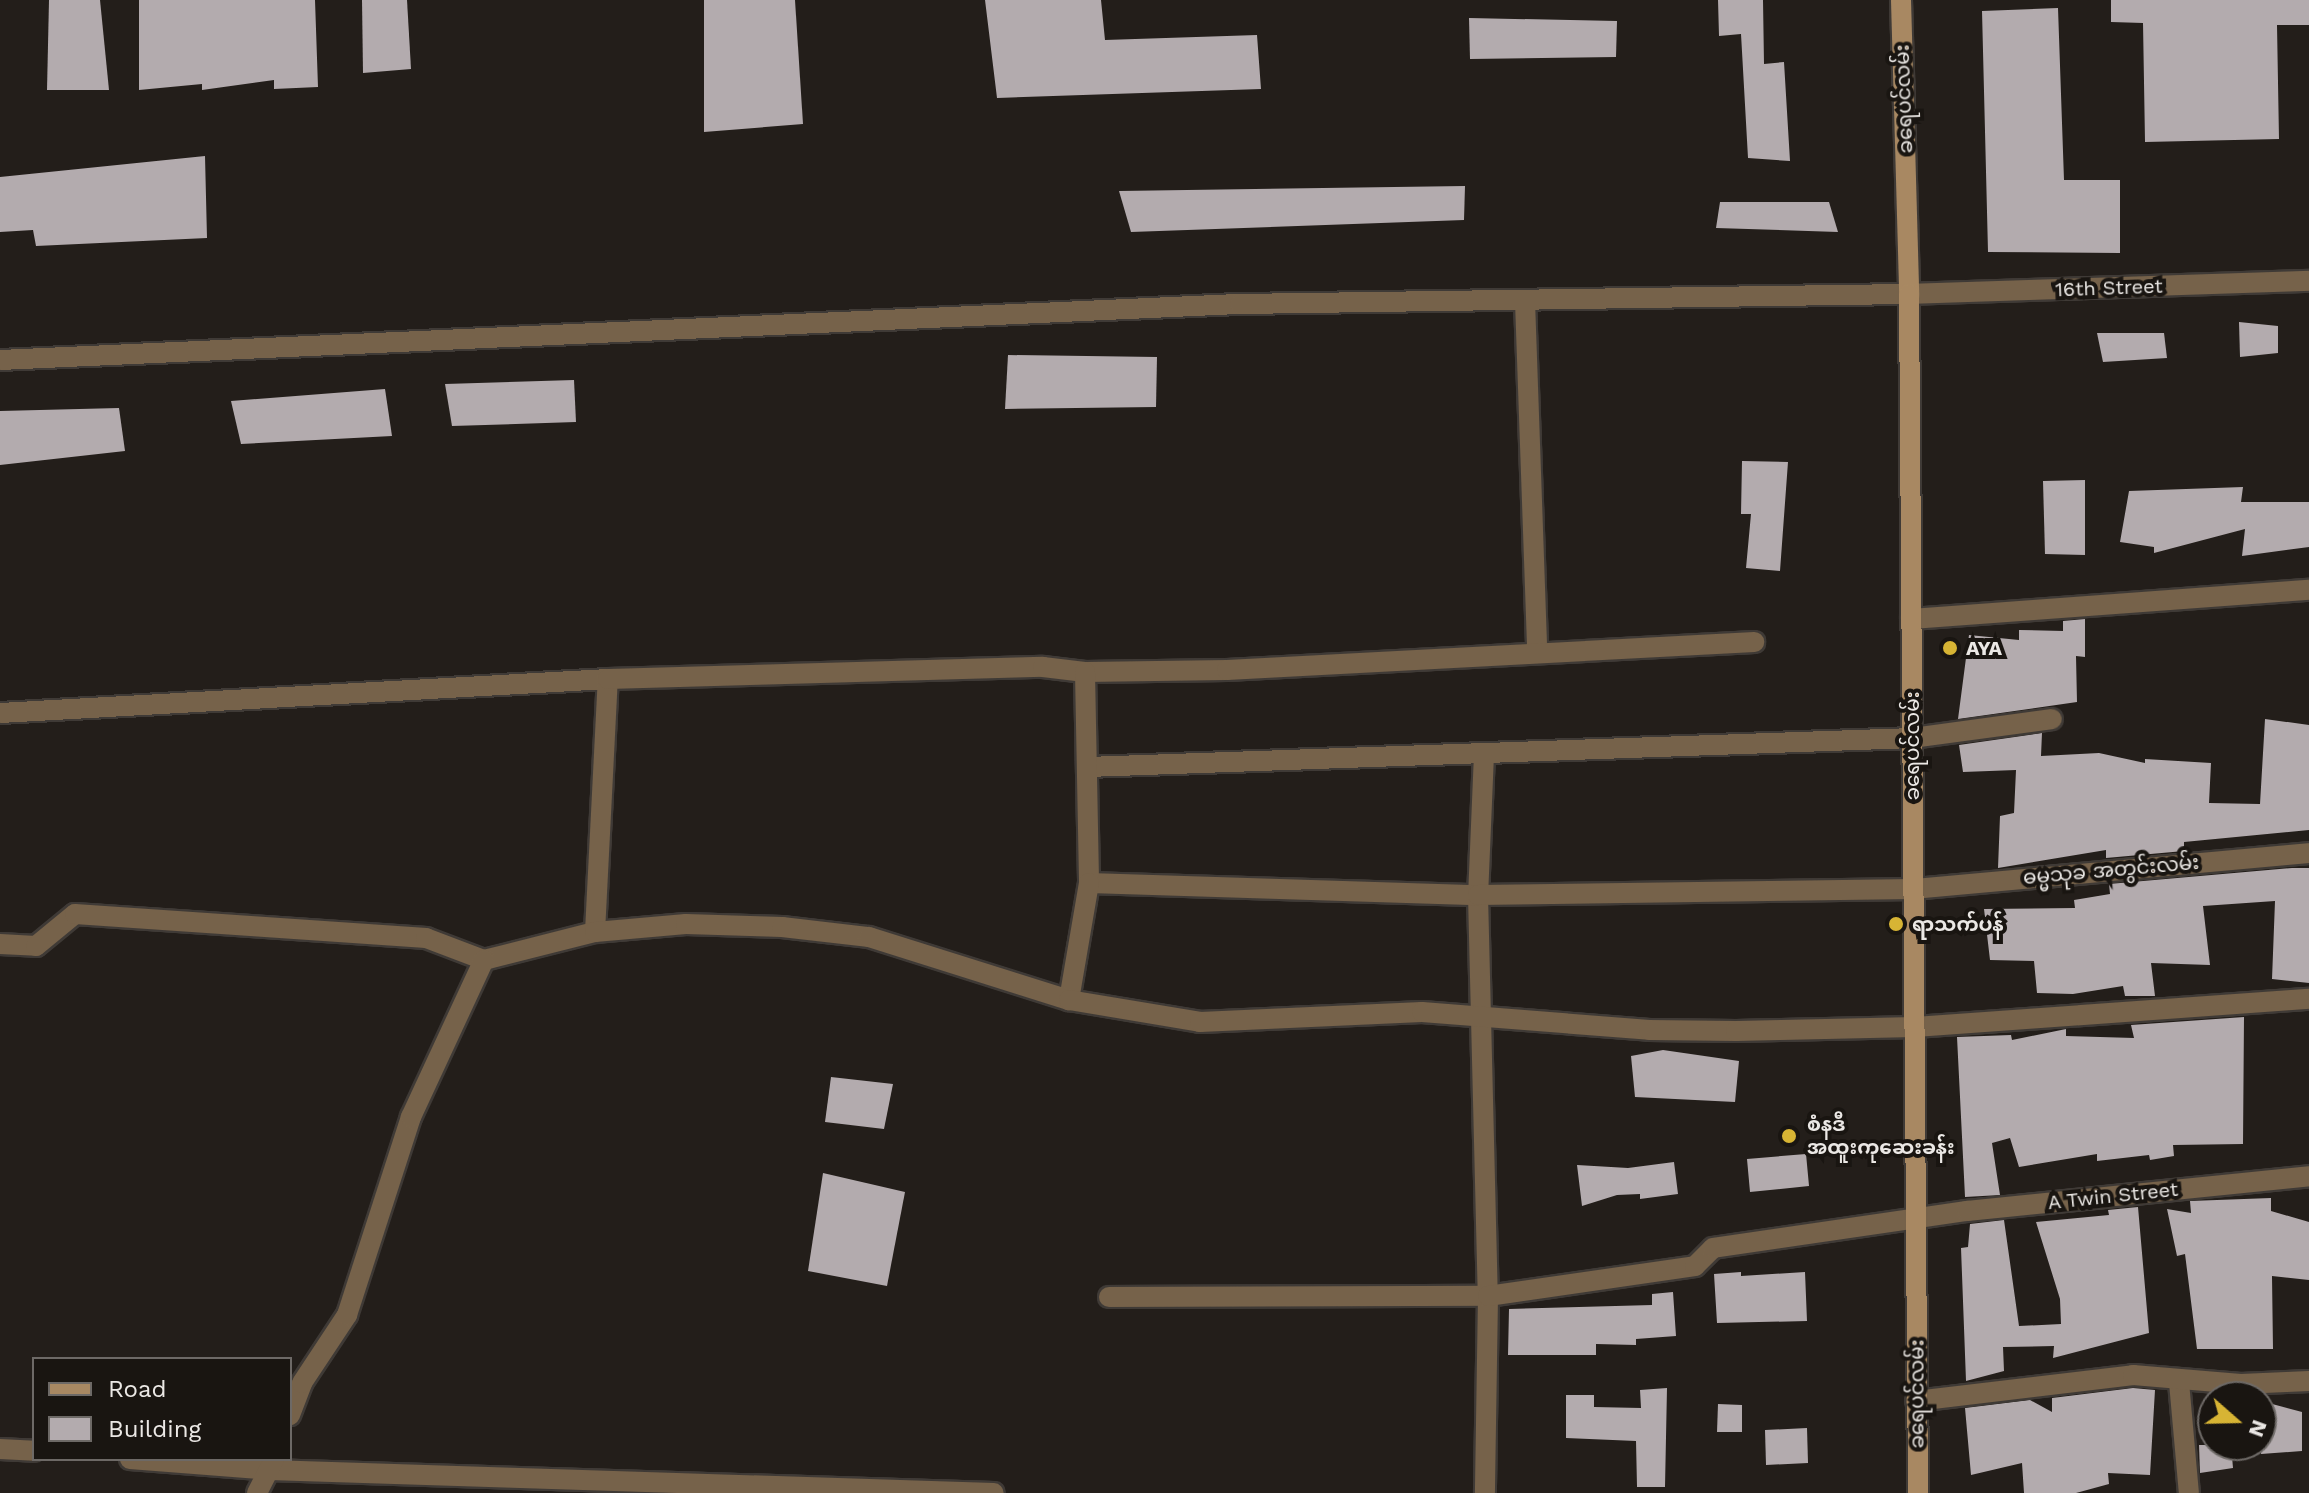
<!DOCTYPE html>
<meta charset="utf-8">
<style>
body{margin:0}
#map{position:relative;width:2309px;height:1493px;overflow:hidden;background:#231e1a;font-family:"Work Sans","Noto Sans Myanmar",sans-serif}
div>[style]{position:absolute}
.building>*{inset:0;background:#b3abae}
.roads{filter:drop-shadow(2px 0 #3f3a36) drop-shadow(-2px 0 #3f3a36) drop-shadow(0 2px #3f3a36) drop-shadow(0 -2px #3f3a36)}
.street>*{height:20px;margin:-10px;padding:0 10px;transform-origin:10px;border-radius:10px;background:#76624a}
.secondary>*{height:20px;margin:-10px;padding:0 10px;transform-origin:10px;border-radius:10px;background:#a88862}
.dots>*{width:22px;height:22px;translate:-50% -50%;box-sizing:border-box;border:4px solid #191511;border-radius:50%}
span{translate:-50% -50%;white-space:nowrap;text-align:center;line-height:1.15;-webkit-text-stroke:8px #191511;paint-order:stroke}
.street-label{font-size:20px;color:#ebe8e5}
.poi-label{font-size:20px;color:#ebe8e5;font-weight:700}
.left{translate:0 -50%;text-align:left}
.legend{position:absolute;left:32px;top:1357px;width:260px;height:104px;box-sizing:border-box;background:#191511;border:2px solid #6d6966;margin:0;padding:10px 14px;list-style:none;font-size:24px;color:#ebe8e5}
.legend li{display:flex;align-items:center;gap:16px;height:40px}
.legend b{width:40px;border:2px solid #6d6966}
.north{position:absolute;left:2197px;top:1381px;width:80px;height:80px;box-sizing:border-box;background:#191511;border:2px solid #6d6966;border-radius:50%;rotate:110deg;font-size:22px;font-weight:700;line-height:32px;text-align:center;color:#ebe8e5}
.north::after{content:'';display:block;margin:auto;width:28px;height:36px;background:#d7b434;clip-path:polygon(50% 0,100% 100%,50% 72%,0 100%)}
</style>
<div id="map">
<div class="building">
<div style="clip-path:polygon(49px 0,100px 0,109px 90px,47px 90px)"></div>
<div style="clip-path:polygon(139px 0,315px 0,318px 87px,274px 89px,274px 80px,202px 90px,202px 84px,139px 90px)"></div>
<div style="clip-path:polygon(362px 0,407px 0,411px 69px,363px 73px)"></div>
<div style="clip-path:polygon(704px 0,795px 0,803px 124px,704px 132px)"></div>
<div style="clip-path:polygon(985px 0,1101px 0,1105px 40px,1257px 35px,1261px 89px,997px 98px)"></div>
<div style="clip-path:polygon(1718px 0,1763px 0,1764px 64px,1784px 62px,1790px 161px,1748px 158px,1741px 34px,1719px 36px)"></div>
<div style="clip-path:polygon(2111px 0,2309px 0,2309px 25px,2277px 25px,2279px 139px,2145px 142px,2143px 23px,2111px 22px)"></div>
<div style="clip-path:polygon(2058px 8px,2064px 180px,2120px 180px,2120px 253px,1988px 252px,1982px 11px)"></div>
<div style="clip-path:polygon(1469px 18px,1617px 21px,1616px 57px,1470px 59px)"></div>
<div style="clip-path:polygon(205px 156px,207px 238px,36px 246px,33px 230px,0 232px,0 177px)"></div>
<div style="clip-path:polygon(1465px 186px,1464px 220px,1131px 232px,1119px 191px)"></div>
<div style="clip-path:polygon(1720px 202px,1829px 202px,1838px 232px,1716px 228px)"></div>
<div style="clip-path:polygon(2239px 322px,2278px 326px,2278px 353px,2240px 357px)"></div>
<div style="clip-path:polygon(2097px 333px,2164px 333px,2167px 358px,2103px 362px)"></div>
<div style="clip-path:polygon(1008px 355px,1157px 357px,1156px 407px,1005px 409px)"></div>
<div style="clip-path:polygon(574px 380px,576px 422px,452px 426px,445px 384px)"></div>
<div style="clip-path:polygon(385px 389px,392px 436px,241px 444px,231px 401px)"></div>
<div style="clip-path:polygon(119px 408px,125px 451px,0 465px,0 411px)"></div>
<div style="clip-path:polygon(1742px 461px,1788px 462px,1780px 571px,1746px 568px,1751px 514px,1741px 514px)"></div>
<div style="clip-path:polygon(2085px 480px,2085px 555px,2045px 554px,2043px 481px)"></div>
<div style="clip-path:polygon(2243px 487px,2241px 502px,2309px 502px,2309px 547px,2242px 556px,2245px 529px,2154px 553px,2154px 547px,2120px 542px,2129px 491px)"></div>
<div style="clip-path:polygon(2085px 619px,2085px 657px,2076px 656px,2077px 702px,1958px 719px,1969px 635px,2019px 640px,2019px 630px,2063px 631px,2063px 621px)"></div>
<div style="clip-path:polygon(2265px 719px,2309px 725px,2309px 830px,2184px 842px,2184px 851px,2106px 858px,2106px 850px,1998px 868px,2000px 816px,2014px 813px,2016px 770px,1963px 772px,1959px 745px,2042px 733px,2041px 756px,2099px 753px,2145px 763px,2145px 759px,2211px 763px,2209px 803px,2260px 804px)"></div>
<div style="clip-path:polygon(2292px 868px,2309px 868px,2309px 983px,2272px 979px,2275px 901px,2203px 906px,2210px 965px,2151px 963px,2155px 996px,2125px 996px,2123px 986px,2073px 994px,2037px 993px,2034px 961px,1990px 960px,1984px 909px,2075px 908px,2074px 900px,2110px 894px,2109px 884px)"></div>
<div style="clip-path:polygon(2244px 1017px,2243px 1144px,2173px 1145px,2174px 1156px,2150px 1160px,2149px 1155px,2097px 1161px,2097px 1154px,2019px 1167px,2010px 1138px,1992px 1143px,2000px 1195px,1965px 1197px,1957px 1037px,2011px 1035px,2012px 1040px,2066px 1029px,2066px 1036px,2134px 1038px,2131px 1025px)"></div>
<div style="clip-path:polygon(1663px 1050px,1739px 1061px,1735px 1102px,1635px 1097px,1631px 1056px)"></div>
<div style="clip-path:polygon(831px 1077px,893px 1084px,884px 1129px,825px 1122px)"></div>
<div style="clip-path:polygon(1806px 1154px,1809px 1186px,1750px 1192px,1747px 1159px)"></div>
<div style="clip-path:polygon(1674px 1162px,1678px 1194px,1640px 1199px,1640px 1194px,1617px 1195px,1582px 1206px,1577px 1165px,1628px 1168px)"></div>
<div style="clip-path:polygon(823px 1173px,905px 1192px,887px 1286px,808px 1271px)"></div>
<div style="clip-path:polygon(2271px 1198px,2271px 1211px,2309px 1222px,2309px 1280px,2272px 1276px,2273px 1349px,2197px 1349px,2185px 1254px,2177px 1256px,2167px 1209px,2191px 1213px,2190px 1201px)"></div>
<div style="clip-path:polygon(2138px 1207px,2149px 1333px,2053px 1358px,2054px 1346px,2003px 1347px,2004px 1371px,1966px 1381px,1961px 1248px,1968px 1247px,1970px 1224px,2004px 1220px,2019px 1326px,2061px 1324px,2060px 1299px,2036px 1222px,2109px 1215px,2108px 1210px)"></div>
<div style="clip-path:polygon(1741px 1272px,1741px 1276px,1805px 1272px,1807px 1321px,1717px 1323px,1714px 1274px)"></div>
<div style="clip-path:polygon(1673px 1292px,1676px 1336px,1636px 1339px,1636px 1345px,1596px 1344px,1596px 1355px,1508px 1355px,1509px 1309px,1652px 1305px,1652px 1294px)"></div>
<div style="clip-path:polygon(1667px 1388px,1665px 1487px,1637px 1487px,1636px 1441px,1566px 1438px,1566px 1395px,1594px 1395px,1594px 1407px,1641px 1408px,1640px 1390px)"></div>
<div style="clip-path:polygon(2133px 1388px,2155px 1390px,2150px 1475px,2108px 1473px,2109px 1484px,2076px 1493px,2024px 1493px,2022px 1463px,1971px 1475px,1965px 1408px,2030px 1400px,2052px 1412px,2052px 1398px)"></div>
<div style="clip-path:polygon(2261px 1401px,2302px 1412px,2302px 1451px,2261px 1454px)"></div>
<div style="clip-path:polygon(1718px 1404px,1742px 1405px,1742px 1432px,1717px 1432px)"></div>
<div style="clip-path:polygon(1807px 1428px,1808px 1463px,1766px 1465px,1765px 1430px)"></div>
<div style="clip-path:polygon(2231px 1445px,2233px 1468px,2200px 1473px,2199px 1445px)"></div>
</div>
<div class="roads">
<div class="street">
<div style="left:1525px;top:301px;width:350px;rotate:88deg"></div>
<div style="left:0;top:360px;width:1241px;rotate:-2.59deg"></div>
<div style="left:1240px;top:304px;width:669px;rotate:-0.86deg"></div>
<div style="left:1909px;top:294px;width:400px;rotate:-1.9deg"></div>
<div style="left:1911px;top:619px;width:399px;rotate:-4.2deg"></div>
<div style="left:1085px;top:672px;width:142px;rotate:-0.8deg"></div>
<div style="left:1227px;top:670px;width:528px;rotate:-3.04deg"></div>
<div style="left:0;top:713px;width:609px;rotate:-3.2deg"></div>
<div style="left:1484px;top:754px;width:141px;rotate:92.4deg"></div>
<div style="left:1478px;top:895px;width:401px;rotate:88.6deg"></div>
<div style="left:1488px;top:1296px;width:197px;rotate:90.9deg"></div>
<div style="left:1087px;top:767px;width:826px;rotate:-2.01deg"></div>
<div style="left:1912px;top:738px;width:141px;rotate:-7.7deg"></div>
<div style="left:1089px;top:883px;width:389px;rotate:1.8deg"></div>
<div style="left:1478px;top:895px;width:436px;rotate:-0.8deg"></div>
<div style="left:1914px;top:889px;width:397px;rotate:-5.2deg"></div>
<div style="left:595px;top:932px;width:253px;rotate:-87.1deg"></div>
<div style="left:608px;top:679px;width:435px;rotate:-1.6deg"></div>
<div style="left:1043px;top:667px;width:42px;rotate:6.8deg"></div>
<div style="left:1085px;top:672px;width:211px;rotate:88.9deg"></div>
<div style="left:1089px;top:883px;width:119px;rotate:99.7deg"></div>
<div style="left:0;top:944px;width:36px;rotate:3deg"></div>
<div style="left:36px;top:946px;width:50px;rotate:-39.4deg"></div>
<div style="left:75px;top:914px;width:352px;rotate:3.9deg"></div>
<div style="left:426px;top:938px;width:62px;rotate:20.8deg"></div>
<div style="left:484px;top:960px;width:114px;rotate:-14.2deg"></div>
<div style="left:595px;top:932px;width:91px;rotate:-5deg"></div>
<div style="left:686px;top:924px;width:96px;rotate:1.8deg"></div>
<div style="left:782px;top:927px;width:88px;rotate:6.6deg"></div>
<div style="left:869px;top:937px;width:210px;rotate:17.5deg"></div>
<div style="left:1069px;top:1000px;width:133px;rotate:9.5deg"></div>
<div style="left:1200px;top:1022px;width:222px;rotate:-2.6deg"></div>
<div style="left:1422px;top:1012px;width:228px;rotate:4.5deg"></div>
<div style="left:1649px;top:1030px;width:87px;rotate:0.7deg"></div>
<div style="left:1736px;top:1031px;width:179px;rotate:-1.3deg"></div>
<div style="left:1915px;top:1027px;width:395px;rotate:-4.1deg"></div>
<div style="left:1109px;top:1297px;width:379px;rotate:-0.2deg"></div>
<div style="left:1488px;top:1296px;width:209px;rotate:-8.2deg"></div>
<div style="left:1695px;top:1266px;width:25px;rotate:-45deg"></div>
<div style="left:1713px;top:1248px;width:257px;rotate:-8.3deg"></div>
<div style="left:1967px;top:1211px;width:344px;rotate:-5.8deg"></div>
<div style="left:2179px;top:1382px;width:111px;rotate:84.9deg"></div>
<div style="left:1916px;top:1401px;width:219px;rotate:-6.8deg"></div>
<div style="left:2133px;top:1375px;width:108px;rotate:4.8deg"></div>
<div style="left:2241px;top:1384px;width:68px;rotate:-2.5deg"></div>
<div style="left:290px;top:1415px;width:34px;rotate:-69deg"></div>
<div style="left:302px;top:1383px;width:82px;rotate:-56.5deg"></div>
<div style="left:347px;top:1315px;width:208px;rotate:-72.1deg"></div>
<div style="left:411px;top:1117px;width:173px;rotate:-65.1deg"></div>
<div style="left:0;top:1449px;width:34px;rotate:3deg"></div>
<div style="left:130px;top:1459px;width:139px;rotate:4.5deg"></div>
<div style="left:269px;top:1470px;width:725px;rotate:1.82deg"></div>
<div style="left:257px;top:1493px;width:36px;rotate:-63deg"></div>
</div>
<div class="secondary">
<div style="left:1901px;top:0;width:294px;rotate:88.4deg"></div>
<div style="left:1909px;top:294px;width:1199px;rotate:89.57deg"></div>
</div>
</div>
<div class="dots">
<div style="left:1950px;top:648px;background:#d7b434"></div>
<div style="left:1896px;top:924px;background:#d7b434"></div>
<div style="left:1789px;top:1136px;background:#d7b434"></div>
</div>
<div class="street-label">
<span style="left:1904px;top:99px;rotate:-92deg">ခရေပင်လမ်း</span>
<span style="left:2109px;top:288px;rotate:-2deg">16th Street</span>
<span style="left:1912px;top:746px;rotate:-90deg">ခရေပင်လမ်း</span>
<span style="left:2111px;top:870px;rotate:-5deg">ဓမ္မသုခ အတွင်းလမ်း</span>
<span style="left:2113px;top:1196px;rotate:-6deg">A Twin Street</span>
<span style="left:1917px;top:1394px;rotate:-90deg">ခရေပင်လမ်း</span>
</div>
<div class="poi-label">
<span class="left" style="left:1966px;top:648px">AYA</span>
<span class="left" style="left:1912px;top:924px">ရာသက်ပန်</span>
<span class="left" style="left:1807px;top:1136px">စံနဒီ<br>အထူးကုဆေးခန်း</span>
</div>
<ul class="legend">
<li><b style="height:10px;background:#a88862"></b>Road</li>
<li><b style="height:22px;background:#b3abae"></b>Building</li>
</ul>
<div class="north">N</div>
</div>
